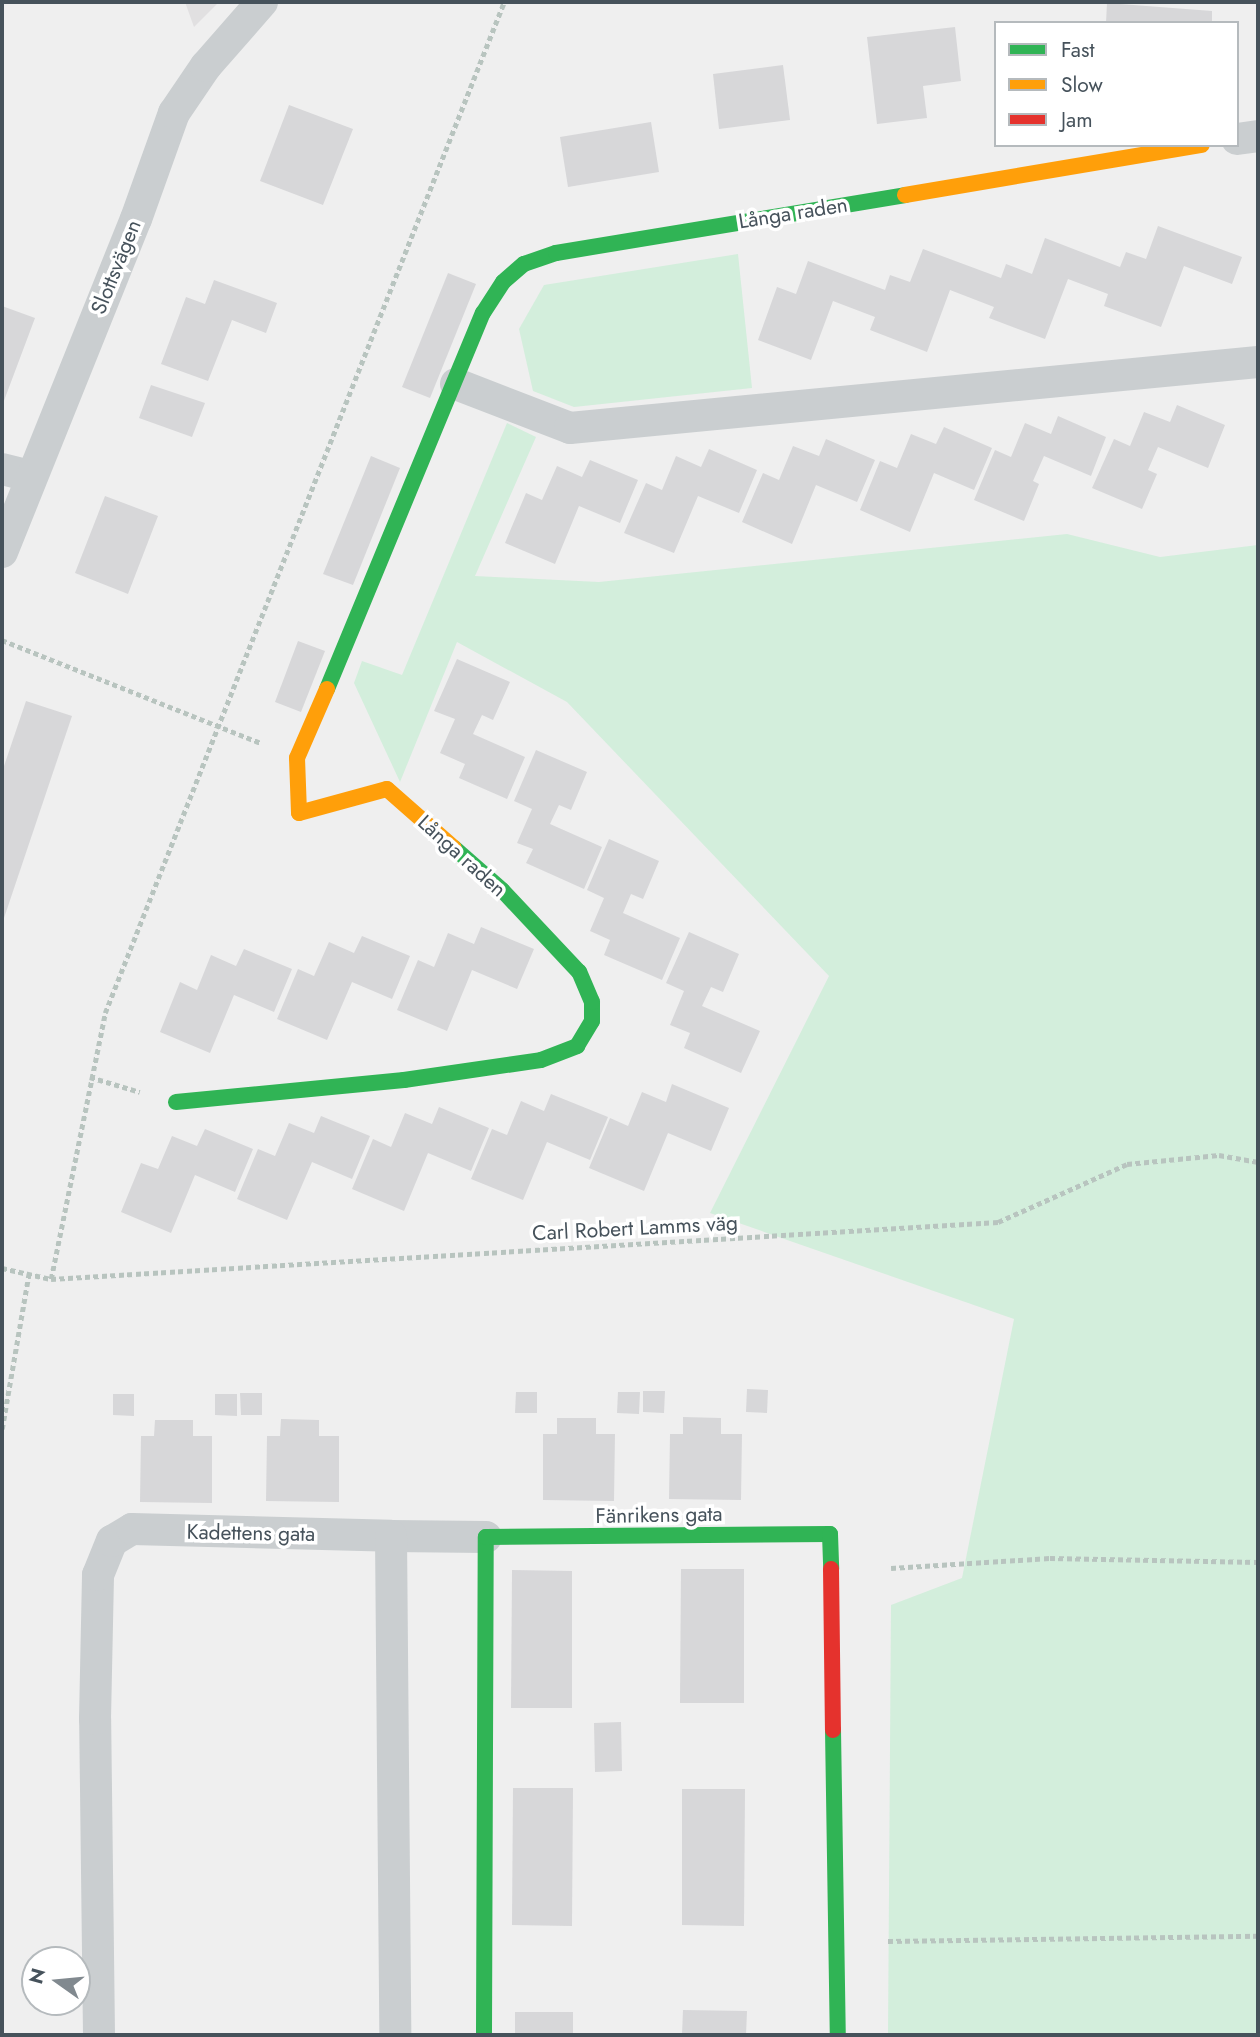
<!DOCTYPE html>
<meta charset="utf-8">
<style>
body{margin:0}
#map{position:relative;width:1260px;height:2037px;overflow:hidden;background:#efefef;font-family:Jost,sans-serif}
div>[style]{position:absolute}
.education>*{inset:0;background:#e1e0e1}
.green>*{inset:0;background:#d3eedc}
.building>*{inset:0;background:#d7d7d9}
.path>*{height:4.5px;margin-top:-2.25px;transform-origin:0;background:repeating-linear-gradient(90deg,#b8c4bf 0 5px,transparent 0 8.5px)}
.street>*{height:32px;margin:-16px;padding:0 16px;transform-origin:16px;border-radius:16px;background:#caced0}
.fast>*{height:16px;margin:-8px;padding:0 8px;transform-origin:8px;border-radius:8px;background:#30b455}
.slow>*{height:16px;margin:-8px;padding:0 8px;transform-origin:8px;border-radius:8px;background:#ff9f0a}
.jam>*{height:16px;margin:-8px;padding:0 8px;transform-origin:8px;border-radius:8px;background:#e5322d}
span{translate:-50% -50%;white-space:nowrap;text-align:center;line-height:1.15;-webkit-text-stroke:7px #fff;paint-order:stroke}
.street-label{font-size:21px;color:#46525b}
.frame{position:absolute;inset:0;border:4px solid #46525b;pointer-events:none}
.legend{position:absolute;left:994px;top:21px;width:245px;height:126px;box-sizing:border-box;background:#fff;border:2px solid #b5babd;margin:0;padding:9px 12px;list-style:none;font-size:21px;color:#46525b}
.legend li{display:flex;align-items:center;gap:14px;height:35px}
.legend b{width:35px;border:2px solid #b5babd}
.north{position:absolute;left:21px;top:1946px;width:70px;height:70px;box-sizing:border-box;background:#fff;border:2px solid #b5babd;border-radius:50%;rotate:285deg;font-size:19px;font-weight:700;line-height:28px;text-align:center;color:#46525b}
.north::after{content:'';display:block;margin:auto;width:24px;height:32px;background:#81898f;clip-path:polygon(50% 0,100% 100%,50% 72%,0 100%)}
</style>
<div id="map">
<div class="education">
<div style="clip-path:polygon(185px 2px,219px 2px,194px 27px)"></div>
</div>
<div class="green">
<div style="clip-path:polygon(738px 254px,752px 388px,574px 407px,533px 391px,519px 329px,544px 285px)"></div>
<div style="clip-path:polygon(507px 423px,536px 437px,475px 576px,599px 582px,1067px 534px,1160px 557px,1258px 545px,1258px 2035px,888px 2035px,891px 1605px,962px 1578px,1014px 1319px,710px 1213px,829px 976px,567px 702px,457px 642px,400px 782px,354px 683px,362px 661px,402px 675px)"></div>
</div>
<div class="building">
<div style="clip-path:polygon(1107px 3px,1212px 11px,1212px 23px,1106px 23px)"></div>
<div style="clip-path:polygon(955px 27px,961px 81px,923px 86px,927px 118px,877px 124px,867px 37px)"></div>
<div style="clip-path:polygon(783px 65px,790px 120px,719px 129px,713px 74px)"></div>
<div style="clip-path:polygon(289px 105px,353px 129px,323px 205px,260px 181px)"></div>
<div style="clip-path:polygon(651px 122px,659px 172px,568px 187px,560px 137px)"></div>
<div style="clip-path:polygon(1158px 226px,1242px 257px,1232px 284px,1184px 266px,1161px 327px,1104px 306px,1108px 294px,1068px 279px,1045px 339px,989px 318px,994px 307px,950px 290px,927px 352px,870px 330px,875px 317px,833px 301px,811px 360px,758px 340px,777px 287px,796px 294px,808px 261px,885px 290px,890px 275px,910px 282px,923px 249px,1001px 278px,1006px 264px,1032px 274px,1045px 238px,1120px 267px,1126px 252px,1146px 259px)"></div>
<div style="clip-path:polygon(448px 273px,476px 284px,430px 398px,402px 387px)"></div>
<div style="clip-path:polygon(214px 280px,277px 303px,266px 333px,232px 320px,208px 381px,161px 364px,186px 297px,205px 304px)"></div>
<div style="clip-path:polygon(2px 306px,35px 318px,2px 406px)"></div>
<div style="clip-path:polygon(151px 385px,205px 403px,192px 437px,139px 418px)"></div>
<div style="clip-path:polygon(1177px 405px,1225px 425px,1208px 468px,1158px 447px,1148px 470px,1157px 474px,1142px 509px,1092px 488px,1114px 439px,1130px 446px,1144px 412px,1170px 422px)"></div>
<div style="clip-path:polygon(1058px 416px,1106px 437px,1091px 476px,1044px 456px,1033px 481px,1039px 484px,1024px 521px,974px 500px,995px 450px,1011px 457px,1025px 423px,1051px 434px)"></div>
<div style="clip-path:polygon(944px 427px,992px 448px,974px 490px,934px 473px,910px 532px,860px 510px,880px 461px,897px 468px,911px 434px,936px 444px)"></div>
<div style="clip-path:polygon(826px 439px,875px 460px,857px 502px,816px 485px,792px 544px,742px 522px,763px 473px,779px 480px,793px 446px,819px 456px)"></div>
<div style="clip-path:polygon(709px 449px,757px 470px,739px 513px,698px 496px,674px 553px,624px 533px,646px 483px,662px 490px,676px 456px,701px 467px)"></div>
<div style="clip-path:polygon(371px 456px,400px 468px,353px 585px,323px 574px)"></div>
<div style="clip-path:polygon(590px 460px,638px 480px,620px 523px,579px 506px,555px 564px,505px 543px,526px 493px,542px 500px,557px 466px,582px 477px)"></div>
<div style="clip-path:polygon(105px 496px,158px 516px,128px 594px,75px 573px)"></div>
<div style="clip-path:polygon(298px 641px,325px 651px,301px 712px,275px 702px)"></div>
<div style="clip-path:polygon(457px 659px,510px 682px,493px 720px,482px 715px,473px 734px,525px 757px,507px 799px,459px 778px,465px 764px,440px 753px,455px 719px,434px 711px)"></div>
<div style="clip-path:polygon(26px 701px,72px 716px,2px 924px,2px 772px)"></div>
<div style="clip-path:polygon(536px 750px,587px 772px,571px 810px,559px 805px,550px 824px,602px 847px,584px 889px,526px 863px,533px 849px,517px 843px,532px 809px,514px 801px)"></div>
<div style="clip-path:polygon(609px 839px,659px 861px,643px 899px,631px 894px,623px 913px,680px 938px,662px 980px,604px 955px,610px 940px,590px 931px,604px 898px,587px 890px)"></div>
<div style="clip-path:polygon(481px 927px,534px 949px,517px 989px,472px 970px,447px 1031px,397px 1010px,418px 960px,434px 967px,448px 933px,474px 944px)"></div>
<div style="clip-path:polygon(689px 932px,739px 954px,723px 992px,711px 987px,702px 1006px,760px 1031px,741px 1073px,684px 1048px,690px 1033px,670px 1025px,684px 991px,666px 983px)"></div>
<div style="clip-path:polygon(362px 936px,410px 956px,392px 999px,352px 982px,327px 1040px,277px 1019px,298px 969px,314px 976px,329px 942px,354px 953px)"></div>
<div style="clip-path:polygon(244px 949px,292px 969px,274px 1012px,234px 995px,210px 1053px,160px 1032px,180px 982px,197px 990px,211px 955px,236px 966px)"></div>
<div style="clip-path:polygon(672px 1084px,729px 1108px,711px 1151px,668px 1133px,644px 1191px,589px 1168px,610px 1118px,628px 1126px,642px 1092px,666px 1102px)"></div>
<div style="clip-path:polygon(551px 1094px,608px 1117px,590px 1160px,547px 1142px,523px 1200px,471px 1179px,492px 1129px,507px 1135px,521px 1101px,544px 1111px)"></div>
<div style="clip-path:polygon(439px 1107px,489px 1128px,471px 1171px,428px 1153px,404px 1211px,352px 1189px,373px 1139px,391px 1147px,405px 1113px,432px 1124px)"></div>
<div style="clip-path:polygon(321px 1116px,370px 1136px,352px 1179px,312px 1162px,287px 1220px,237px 1199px,258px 1149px,275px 1156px,289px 1123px,314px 1133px)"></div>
<div style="clip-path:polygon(205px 1129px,253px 1149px,235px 1192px,195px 1175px,171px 1233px,121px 1212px,141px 1163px,158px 1169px,172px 1136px,197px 1146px)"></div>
<div style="clip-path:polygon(747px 1389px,768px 1390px,767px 1413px,746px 1412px)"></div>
<div style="clip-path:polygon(643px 1391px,665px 1391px,664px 1413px,643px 1412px)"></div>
<div style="clip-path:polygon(516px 1392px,537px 1392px,537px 1413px,515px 1413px)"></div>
<div style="clip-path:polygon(618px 1392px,640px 1392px,639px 1414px,617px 1413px)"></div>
<div style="clip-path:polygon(240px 1393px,262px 1393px,262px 1415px,241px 1415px)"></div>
<div style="clip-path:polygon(113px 1394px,134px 1394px,134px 1416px,113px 1415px)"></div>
<div style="clip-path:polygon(215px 1394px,237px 1394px,237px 1416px,215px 1415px)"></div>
<div style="clip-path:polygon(683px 1417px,721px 1418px,721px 1434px,742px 1434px,741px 1500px,669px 1499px,670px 1434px,683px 1434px)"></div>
<div style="clip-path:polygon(557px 1418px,596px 1418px,596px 1434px,615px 1434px,614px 1501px,543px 1500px,543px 1434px,557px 1434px)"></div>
<div style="clip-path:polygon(281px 1419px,319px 1420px,319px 1436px,339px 1436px,339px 1502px,266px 1501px,267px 1436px,280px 1436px)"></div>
<div style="clip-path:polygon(155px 1420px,193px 1420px,193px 1436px,212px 1436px,212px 1503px,140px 1502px,141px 1436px,154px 1436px)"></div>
<div style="clip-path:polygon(681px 1569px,744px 1569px,744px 1703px,680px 1703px)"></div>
<div style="clip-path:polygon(512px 1570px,572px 1571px,572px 1708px,511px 1708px)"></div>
<div style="clip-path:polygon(621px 1722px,622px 1771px,595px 1772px,594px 1723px)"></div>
<div style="clip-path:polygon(513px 1788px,573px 1788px,572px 1926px,512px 1925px)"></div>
<div style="clip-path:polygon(682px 1789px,745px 1789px,744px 1926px,682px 1925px)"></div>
<div style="clip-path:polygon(683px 2010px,747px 2011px,746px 2035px,682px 2035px)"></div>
<div style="clip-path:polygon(515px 2012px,573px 2012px,573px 2035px,515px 2035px)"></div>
</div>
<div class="path">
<div style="left:2px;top:640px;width:279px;rotate:21.7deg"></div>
<div style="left:90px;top:1077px;width:52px;rotate:16.7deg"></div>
<div style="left:2px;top:1268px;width:50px;rotate:12.7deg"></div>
<div style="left:51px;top:1279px;width:949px;rotate:-3.44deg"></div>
<div style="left:998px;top:1222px;width:141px;rotate:-24.2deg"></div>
<div style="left:1127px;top:1164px;width:92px;rotate:-5.6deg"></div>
<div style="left:1219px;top:1155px;width:40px;rotate:10deg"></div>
<div style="left:51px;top:1279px;width:271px;rotate:-78.5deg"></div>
<div style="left:105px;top:1013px;width:1087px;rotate:-68.46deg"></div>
<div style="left:2px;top:1429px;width:158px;rotate:-80.2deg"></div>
<div style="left:891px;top:1568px;width:159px;rotate:-3.6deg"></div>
<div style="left:1050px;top:1558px;width:208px;rotate:1.1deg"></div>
<div style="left:888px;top:1941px;width:370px;rotate:-0.8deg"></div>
</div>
<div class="street">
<div style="left:1237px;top:139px;width:21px;rotate:-8deg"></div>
<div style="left:456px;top:384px;width:122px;rotate:21.1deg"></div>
<div style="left:570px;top:428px;width:691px;rotate:-5.48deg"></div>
<div style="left:2px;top:469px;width:30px;rotate:14deg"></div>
<div style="left:2px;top:552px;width:359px;rotate:-68.1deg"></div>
<div style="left:136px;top:219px;width:113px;rotate:-70.3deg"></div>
<div style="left:174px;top:113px;width:57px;rotate:-55.8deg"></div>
<div style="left:206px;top:66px;width:85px;rotate:-48.8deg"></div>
<div style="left:391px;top:1536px;width:95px;rotate:0.6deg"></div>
<div style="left:99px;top:2035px;width:316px;rotate:-90.7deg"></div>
<div style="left:95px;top:1719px;width:144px;rotate:-88.8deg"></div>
<div style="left:98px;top:1575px;width:37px;rotate:-68deg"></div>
<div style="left:112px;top:1541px;width:23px;rotate:-31deg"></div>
<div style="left:132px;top:1529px;width:259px;rotate:1.5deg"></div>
<div style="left:391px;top:1536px;width:499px;rotate:89.5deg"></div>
</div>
<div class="fast">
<div style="left:327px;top:689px;width:407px;rotate:-67.5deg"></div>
<div style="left:483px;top:313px;width:37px;rotate:-57deg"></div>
<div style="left:503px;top:282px;width:28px;rotate:-41deg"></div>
<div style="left:524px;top:264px;width:34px;rotate:-19deg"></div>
<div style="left:556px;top:253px;width:354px;rotate:-9.4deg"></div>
<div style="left:176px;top:1102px;width:229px;rotate:-5.5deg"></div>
<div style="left:404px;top:1080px;width:138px;rotate:-8.3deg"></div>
<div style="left:541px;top:1060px;width:39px;rotate:-21deg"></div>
<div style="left:577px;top:1046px;width:29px;rotate:-59deg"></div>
<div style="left:592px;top:1021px;width:19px;rotate:-90deg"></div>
<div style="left:592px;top:1002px;width:33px;rotate:-113deg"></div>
<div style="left:579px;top:972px;width:112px;rotate:-133.2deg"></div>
<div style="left:502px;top:890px;width:64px;rotate:-138.8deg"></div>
<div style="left:833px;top:1730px;width:305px;rotate:89.1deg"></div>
<div style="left:484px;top:2035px;width:498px;rotate:-89.8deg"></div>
<div style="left:486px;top:1537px;width:344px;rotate:-0.5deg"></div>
<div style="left:830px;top:1534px;width:35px;rotate:88deg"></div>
</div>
<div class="slow">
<div style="left:905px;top:195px;width:301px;rotate:-9.6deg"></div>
<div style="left:327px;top:689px;width:75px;rotate:113.5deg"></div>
<div style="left:297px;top:758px;width:55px;rotate:87.9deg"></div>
<div style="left:299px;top:813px;width:91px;rotate:-15.3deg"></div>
<div style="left:387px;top:789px;width:89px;rotate:41.4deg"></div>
</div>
<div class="jam">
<div style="left:831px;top:1569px;width:161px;rotate:89.3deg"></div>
</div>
<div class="street-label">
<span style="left:793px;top:213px;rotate:-9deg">Långa raden</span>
<span style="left:116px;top:267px;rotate:-68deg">Slottsvägen</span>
<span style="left:462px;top:856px;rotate:42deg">Långa raden</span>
<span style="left:635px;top:1228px;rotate:-3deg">Carl Robert Lamms väg</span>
<span style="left:659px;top:1515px;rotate:-1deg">Fänrikens gata</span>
<span style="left:251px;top:1533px;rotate:1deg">Kadettens gata</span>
</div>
<div class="frame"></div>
<ul class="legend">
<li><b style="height:9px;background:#30b455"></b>Fast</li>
<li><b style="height:9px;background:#ff9f0a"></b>Slow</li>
<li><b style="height:9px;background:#e5322d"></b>Jam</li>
</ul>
<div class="north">N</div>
</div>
